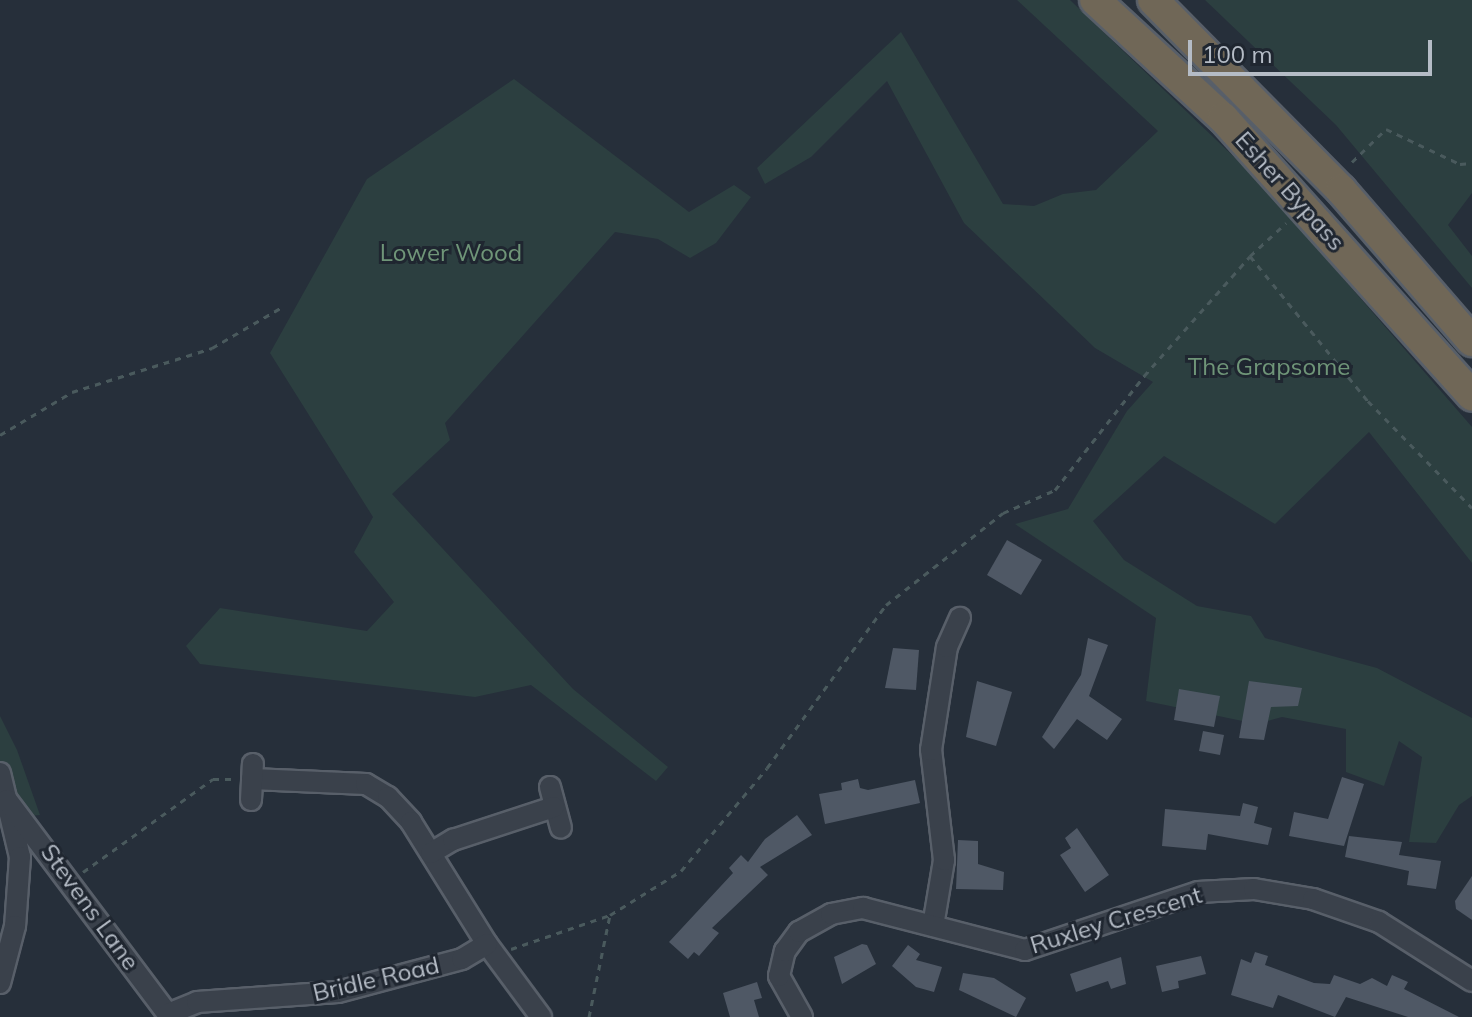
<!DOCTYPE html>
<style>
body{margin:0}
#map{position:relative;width:1472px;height:1017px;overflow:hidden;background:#262f3a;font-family:Mulish,sans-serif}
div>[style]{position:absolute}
.green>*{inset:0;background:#2c3f40}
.building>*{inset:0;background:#4f5865}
.path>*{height:3px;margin-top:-1.5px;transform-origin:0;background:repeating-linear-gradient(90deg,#4a5a5d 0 6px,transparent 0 12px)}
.roads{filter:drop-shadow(2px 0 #585f69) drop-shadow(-2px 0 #585f69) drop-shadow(0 2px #585f69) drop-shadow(0 -2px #585f69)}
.minor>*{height:20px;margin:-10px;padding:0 10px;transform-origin:10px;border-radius:10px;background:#3a414b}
.highway>*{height:30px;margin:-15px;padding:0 15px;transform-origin:15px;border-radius:15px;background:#706757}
span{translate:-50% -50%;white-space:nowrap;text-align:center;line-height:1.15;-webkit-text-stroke:6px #1f2630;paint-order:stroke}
.street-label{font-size:24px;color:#b5bcc6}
.park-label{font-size:24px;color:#6f9578}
.scale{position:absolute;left:1188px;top:40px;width:244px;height:36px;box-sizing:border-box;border:4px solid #b5bcc6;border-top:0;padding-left:10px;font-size:24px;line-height:28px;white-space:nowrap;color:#b5bcc6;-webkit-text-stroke:6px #1f2630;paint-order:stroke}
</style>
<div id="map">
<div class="green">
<div style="clip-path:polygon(1017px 0,1070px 0,1257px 179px,1472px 427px,1472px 563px,1369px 432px,1275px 524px,1164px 456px,1093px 521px,1124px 560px,1197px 606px,1251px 616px,1265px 638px,1377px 668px,1472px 718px,1472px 796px,1459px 805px,1436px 843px,1409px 842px,1422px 757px,1399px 741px,1384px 786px,1346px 772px,1346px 729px,1282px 717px,1257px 724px,1146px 701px,1156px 618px,1015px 524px,1068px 509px,1127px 411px,1153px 382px,1095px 348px,964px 223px,887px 81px,811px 157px,765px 184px,757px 168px,901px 32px,1003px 204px,1034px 206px,1063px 194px,1096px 190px,1158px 131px)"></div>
<div style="clip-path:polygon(1205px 0,1472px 0,1472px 193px,1448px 225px,1472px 256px,1472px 288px,1336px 125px)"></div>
<div style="clip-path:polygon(514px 79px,689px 212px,734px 185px,751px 197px,716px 243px,690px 258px,658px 239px,615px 232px,445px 423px,450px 440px,392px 494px,573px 689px,668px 767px,656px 781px,531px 685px,475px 697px,200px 664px,186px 646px,220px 608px,367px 631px,394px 602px,354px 552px,373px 517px,270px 353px,367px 179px)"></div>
<div style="clip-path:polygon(0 716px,17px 750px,40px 815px,0 819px)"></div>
</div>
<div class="building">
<div style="clip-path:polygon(1007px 540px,1042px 560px,1021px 595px,987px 575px)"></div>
<div style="clip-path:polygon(1088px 638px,1108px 645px,1089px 696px,1122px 719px,1107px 740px,1077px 719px,1054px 749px,1042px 737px,1081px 675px)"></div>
<div style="clip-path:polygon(893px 648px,919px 650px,916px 690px,885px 688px)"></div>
<div style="clip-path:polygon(977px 681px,1012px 692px,996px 746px,966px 737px)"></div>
<div style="clip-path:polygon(1249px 681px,1302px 688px,1298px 706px,1271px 707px,1264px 740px,1239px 738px)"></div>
<div style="clip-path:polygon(1179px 689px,1220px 696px,1214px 727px,1174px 720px)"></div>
<div style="clip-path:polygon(1203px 731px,1224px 735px,1220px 755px,1199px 751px)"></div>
<div style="clip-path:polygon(1342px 777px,1364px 784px,1344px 846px,1289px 836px,1294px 812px,1328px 819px)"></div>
<div style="clip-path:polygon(858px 779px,860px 788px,868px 790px,915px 780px,920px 803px,825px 824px,819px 794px,842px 790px,841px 783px)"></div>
<div style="clip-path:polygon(1243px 803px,1258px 807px,1254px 823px,1272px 828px,1268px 845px,1208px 834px,1206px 850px,1162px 846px,1165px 809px,1240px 816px)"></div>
<div style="clip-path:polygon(797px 815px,812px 835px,760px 867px,768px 875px,712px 928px,719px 933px,699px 956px,694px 952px,688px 959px,669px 942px,733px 873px,729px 868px,741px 855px,748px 862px,765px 839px)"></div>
<div style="clip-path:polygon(1077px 828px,1109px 875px,1085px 892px,1060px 855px,1071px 848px,1065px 838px)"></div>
<div style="clip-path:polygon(1349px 836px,1402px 842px,1399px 855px,1441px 861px,1436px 889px,1407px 885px,1409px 871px,1345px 857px)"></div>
<div style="clip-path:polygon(958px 840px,978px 841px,978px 864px,1004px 872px,1003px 890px,956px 889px)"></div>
<div style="clip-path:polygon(1472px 876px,1472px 920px,1456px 909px,1455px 901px)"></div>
<div style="clip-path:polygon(862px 944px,867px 945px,876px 964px,842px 984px,834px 957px)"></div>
<div style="clip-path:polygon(908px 945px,920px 954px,916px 960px,942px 967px,934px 992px,916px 987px,892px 966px)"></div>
<div style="clip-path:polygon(1255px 952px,1268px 956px,1265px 965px,1314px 983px,1330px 984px,1334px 975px,1360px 984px,1372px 978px,1387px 986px,1392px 975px,1408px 982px,1404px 989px,1459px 1017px,1408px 1017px,1346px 997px,1335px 1017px,1278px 995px,1273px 1008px,1231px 995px,1241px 959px,1251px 963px)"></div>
<div style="clip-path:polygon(1201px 956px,1206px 974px,1178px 981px,1179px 988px,1162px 992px,1156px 966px)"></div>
<div style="clip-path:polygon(1121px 957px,1126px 984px,1111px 989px,1108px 981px,1076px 992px,1070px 974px)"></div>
<div style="clip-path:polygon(963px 973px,994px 978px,1026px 998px,1016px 1017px,959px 990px)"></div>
<div style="clip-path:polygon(757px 982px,762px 998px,754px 1000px,759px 1017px,730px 1017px,723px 993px)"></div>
</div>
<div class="path">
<div style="left:1352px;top:162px;width:47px;rotate:-44.1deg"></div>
<div style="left:1386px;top:129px;width:82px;rotate:25.3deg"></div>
<div style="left:1460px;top:164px;width:12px;rotate:-5deg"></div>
<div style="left:1250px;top:256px;width:187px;rotate:50.9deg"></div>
<div style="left:1368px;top:401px;width:149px;rotate:45.8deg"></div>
<div style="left:0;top:435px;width:84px;rotate:-30.8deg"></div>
<div style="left:72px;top:392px;width:147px;rotate:-17.4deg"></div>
<div style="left:212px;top:348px;width:83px;rotate:-30.3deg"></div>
<div style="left:83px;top:872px;width:160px;rotate:-35.6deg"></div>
<div style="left:213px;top:779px;width:20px"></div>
<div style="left:511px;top:949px;width:105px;rotate:-19deg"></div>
<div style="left:610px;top:915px;width:84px;rotate:-31.8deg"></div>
<div style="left:681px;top:871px;width:134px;rotate:-50.1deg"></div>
<div style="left:767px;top:768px;width:202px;rotate:-53.9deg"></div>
<div style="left:886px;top:605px;width:149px;rotate:-38.2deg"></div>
<div style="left:1003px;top:513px;width:57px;rotate:-23.9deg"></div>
<div style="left:1055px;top:490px;width:145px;rotate:-52deg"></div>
<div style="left:1144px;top:376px;width:160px;rotate:-48.5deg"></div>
<div style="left:1250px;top:256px;width:49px;rotate:-42.5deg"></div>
<div style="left:589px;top:1017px;width:104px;rotate:-78.4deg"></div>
</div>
<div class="roads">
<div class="minor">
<div style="left:0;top:773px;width:86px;rotate:76.6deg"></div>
<div style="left:20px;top:857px;width:69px;rotate:94.1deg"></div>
<div style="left:15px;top:926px;width:59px;rotate:104.7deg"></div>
<div style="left:252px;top:779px;width:114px;rotate:2.5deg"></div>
<div style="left:366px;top:784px;width:26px;rotate:31deg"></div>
<div style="left:388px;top:797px;width:34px;rotate:47deg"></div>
<div style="left:411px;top:822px;width:144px;rotate:58.1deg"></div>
<div style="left:487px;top:944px;width:91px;rotate:53.5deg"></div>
<div style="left:550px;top:787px;width:42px;rotate:75deg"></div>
<div style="left:7px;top:800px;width:271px;rotate:53.1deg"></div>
<div style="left:251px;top:800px;width:36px;rotate:-87deg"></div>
<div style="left:431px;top:853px;width:26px;rotate:-31deg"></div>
<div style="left:453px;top:840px;width:106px;rotate:-18.1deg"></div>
<div style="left:933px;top:926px;width:67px;rotate:-80.5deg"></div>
<div style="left:944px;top:860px;width:111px;rotate:-96.7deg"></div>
<div style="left:931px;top:750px;width:104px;rotate:-81.2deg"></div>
<div style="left:947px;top:647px;width:32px;rotate:-66deg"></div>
<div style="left:168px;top:1014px;width:31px;rotate:-22deg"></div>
<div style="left:197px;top:1002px;width:141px;rotate:-4.1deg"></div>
<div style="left:338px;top:992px;width:128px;rotate:-14.9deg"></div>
<div style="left:462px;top:959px;width:29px;rotate:-31deg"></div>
<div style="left:802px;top:1017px;width:47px;rotate:-119.3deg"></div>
<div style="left:779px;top:976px;width:26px;rotate:-77deg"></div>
<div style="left:785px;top:951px;width:24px;rotate:-54deg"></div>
<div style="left:799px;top:932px;width:37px;rotate:-29deg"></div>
<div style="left:831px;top:914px;width:33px;rotate:-11deg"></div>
<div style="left:863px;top:908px;width:167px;rotate:14.5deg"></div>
<div style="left:1025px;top:950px;width:182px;rotate:-18.5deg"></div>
<div style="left:1198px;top:892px;width:56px;rotate:-3.1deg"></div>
<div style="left:1254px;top:889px;width:60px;rotate:9.6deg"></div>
<div style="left:1313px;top:899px;width:70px;rotate:19.2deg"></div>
<div style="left:1379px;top:922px;width:110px;rotate:32.4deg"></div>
</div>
<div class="highway">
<div style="left:1095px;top:0;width:174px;rotate:42.7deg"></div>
<div style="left:1223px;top:118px;width:373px;rotate:48.1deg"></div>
<div style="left:1153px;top:0;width:267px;rotate:45.3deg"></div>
<div style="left:1341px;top:190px;width:200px;rotate:49.1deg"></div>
</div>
</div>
<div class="street-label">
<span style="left:1290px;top:191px;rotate:48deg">Esher Bypass</span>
<span style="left:90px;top:907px;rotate:54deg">Stevens Lane</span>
<span style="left:1116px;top:920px;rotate:-17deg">Ruxley Crescent</span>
<span style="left:376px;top:979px;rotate:-13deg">Bridle Road</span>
</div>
<div class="park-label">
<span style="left:451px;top:253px">Lower Wood</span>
<span style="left:1269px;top:367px">The Grapsome</span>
</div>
<div class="scale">100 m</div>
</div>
